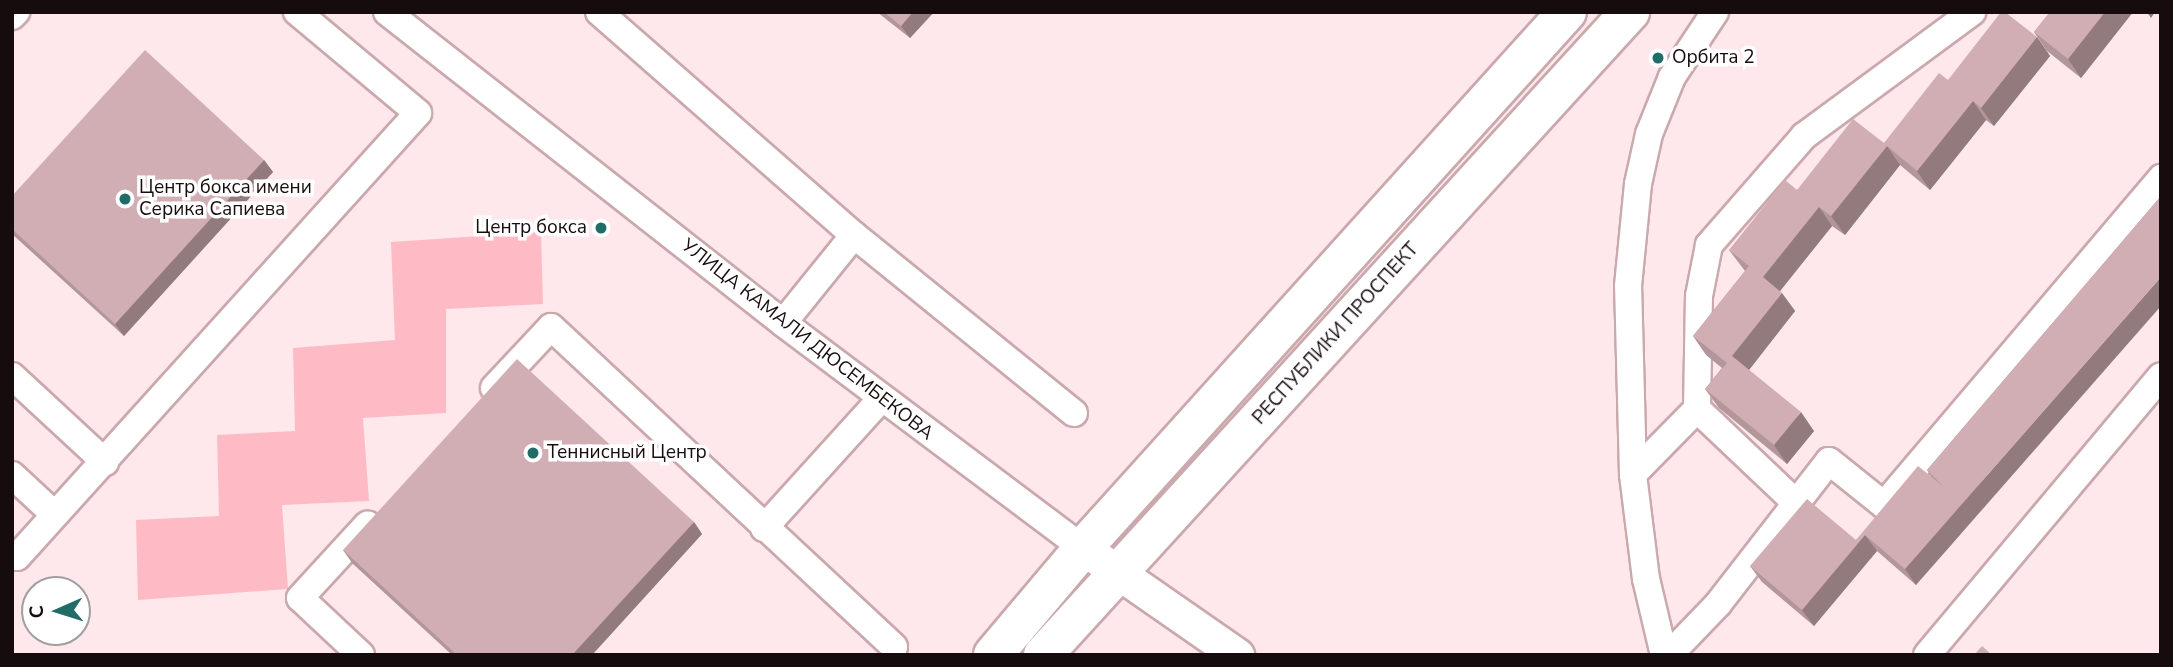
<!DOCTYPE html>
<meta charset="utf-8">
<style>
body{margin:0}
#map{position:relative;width:2173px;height:667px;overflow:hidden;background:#fee8eb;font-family:"Nunito Sans",sans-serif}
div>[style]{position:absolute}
.green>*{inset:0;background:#febbc5}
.roads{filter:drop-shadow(2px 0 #caa9ad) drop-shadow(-2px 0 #caa9ad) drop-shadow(0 2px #caa9ad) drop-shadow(0 -2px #caa9ad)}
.minor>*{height:26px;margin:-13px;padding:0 13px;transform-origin:13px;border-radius:13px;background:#fff}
.major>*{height:33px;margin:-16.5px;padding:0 16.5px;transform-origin:16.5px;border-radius:16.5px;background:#fff}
.highway>*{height:38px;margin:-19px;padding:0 19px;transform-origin:19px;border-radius:19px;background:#fff}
.wall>*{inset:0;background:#b3969a}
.shaded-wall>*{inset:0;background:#927a7d}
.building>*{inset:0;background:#d0aeb3}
.dots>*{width:19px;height:19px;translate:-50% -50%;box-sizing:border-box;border:4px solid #fff;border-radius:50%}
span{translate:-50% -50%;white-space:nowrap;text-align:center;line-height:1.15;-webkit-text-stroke:7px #fff;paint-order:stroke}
.poi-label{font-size:19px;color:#170c0d}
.left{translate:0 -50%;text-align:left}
.right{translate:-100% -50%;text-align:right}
.street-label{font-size:19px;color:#170c0d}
.frame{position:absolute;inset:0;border:14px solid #170c0d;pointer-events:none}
.north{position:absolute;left:21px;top:576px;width:70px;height:70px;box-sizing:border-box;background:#fff;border:2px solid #a29e9e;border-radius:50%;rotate:267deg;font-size:19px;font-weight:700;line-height:28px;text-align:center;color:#170c0d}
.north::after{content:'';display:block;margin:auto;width:24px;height:32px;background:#216c67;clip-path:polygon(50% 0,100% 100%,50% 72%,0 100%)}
</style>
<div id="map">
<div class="green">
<div style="clip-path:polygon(541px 232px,543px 304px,446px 309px,446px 413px,363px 418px,369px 501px,282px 505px,288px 589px,138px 600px,136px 520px,219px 516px,217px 435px,295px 431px,293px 348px,395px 340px,391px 242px)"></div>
</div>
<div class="roads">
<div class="minor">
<div style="left:387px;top:12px;width:504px;rotate:38.14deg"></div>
<div style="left:783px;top:323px;width:375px;rotate:36.9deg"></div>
<div style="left:599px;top:12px;width:339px;rotate:41.2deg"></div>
<div style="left:854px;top:235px;width:283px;rotate:39deg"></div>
<div style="left:12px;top:16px;width:6px;rotate:-45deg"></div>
<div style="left:783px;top:323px;width:113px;rotate:-51.1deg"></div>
<div style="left:12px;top:376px;width:127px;rotate:42.8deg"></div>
<div style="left:494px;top:388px;width:83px;rotate:-46.9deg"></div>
<div style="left:551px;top:327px;width:469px;rotate:43deg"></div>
<div style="left:1697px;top:409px;width:135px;rotate:43.5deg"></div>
<div style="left:1633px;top:474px;width:91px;rotate:-45.4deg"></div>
<div style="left:1697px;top:409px;width:113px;rotate:-89deg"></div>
<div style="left:1699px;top:296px;width:52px;rotate:-78.9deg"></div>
<div style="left:1709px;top:245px;width:145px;rotate:-48.9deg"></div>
<div style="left:1804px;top:136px;width:209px;rotate:-36.4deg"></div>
<div style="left:12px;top:475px;width:57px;rotate:42.9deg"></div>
<div style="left:764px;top:528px;width:174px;rotate:-47.8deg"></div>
<div style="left:17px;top:557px;width:598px;rotate:-47.91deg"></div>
<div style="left:418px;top:113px;width:158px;rotate:-140.1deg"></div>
<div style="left:361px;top:655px;width:83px;rotate:-136.9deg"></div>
<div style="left:300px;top:598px;width:100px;rotate:-47.4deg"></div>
<div style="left:1664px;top:655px;width:78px;rotate:-103.3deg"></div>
<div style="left:1646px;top:579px;width:106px;rotate:-97.1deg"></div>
<div style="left:1633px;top:474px;width:188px;rotate:-91.5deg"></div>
<div style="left:1628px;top:286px;width:102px;rotate:-84.4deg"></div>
<div style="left:1638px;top:184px;width:51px;rotate:-77.6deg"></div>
<div style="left:1649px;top:134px;width:61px;rotate:-68deg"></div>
<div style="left:1672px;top:77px;width:78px;rotate:-56.5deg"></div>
<div style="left:1669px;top:655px;width:71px;rotate:-46.1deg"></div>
<div style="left:1718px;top:604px;width:181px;rotate:-52.2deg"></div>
<div style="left:1829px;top:461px;width:70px;rotate:38.7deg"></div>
<div style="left:1884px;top:505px;width:429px;rotate:-49.7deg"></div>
<div style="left:1927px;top:655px;width:364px;rotate:-50deg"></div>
</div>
<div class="major">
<div style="left:1083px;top:548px;width:188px;rotate:34.8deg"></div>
</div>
<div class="highway">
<div style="left:993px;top:655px;width:140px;rotate:-49.9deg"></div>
<div style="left:1083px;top:548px;width:722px;rotate:-47.92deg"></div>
<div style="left:1043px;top:655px;width:871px;rotate:-47.61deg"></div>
</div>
</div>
<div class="wall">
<div style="clip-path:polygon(877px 12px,934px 12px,910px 38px)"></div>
<div style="clip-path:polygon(2050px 12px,2133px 12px,2081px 78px,2047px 51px,2034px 32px)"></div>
<div style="clip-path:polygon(2037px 37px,2050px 56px,1994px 126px,1986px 120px,1930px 190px,1900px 165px,1845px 235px,1832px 226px,1780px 291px,1795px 311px,1749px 370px,1814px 431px,1787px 464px,1719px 408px,1705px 389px,1722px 368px,1706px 355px,1693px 336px,1745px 271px,1729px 250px,1797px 190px,1884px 143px,1948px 80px)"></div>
<div style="clip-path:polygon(264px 160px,273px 172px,124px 336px,12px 234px,12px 196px)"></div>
<div style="clip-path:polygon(2161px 196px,1916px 585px,1877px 551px,1814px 626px,1762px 582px,1750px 566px,1856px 540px,1932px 478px,1927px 470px)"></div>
<div style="clip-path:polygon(694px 522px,702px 534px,592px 655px,452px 655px,352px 563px,343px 550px)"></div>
</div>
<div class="shaded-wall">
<div style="clip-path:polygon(913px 12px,934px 12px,910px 38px,901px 26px)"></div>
<div style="clip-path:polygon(2105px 12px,2133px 12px,2081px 78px,2068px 59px)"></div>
<div style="clip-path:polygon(2147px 12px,2155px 12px,2151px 18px)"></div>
<div style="clip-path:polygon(2037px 37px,2050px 56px,1994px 126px,1981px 108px)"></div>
<div style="clip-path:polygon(1973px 101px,1986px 120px,1930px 190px,1917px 171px)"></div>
<div style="clip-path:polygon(1887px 146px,1900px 165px,1845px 235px,1831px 216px)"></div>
<div style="clip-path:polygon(264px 160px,273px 172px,124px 336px,115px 324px)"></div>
<div style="clip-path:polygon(1819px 207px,1832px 226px,1776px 296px,1763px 277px)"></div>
<div style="clip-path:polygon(2161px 277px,2161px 306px,1916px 585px,1905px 569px)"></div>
<div style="clip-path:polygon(1782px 293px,1795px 311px,1745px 375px,1732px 356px)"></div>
<div style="clip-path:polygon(1801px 412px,1814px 431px,1787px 464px,1774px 445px)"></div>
<div style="clip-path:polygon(694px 522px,702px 534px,592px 655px,572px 655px)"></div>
<div style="clip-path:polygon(1865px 535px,1877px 551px,1814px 626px,1802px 610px)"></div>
</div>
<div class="building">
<div style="clip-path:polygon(884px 12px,913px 12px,901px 26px)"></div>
<div style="clip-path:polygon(2001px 12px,2005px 12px,2037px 37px,1981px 108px,1973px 101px,1917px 171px,1887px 146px,1831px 216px,1819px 207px,1763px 277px,1782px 293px,1732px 356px,1801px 412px,1774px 445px,1705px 389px,1727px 363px,1693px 336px,1749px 266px,1729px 250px,1785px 180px,1797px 190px,1853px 119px,1884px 143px,1939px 73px,1948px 80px)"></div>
<div style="clip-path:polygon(2050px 12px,2105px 12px,2068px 59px,2034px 32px)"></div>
<div style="clip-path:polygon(145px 50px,264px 160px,115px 324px,12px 229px,12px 196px)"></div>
<div style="clip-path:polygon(2161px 196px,2161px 277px,1905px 569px,1865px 535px,1802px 610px,1750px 566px,1807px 499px,1856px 540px,1918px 466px,1944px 487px,1927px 470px)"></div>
<div style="clip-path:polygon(517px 359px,694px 522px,572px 655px,457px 655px,343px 550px)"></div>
<div style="clip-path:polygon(1982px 646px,1992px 655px,1974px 655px)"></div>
</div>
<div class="dots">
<div style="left:1658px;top:58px;background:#216c67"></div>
<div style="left:125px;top:199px;background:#216c67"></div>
<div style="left:601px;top:228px;background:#216c67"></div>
<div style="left:533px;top:453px;background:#216c67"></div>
</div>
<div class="poi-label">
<span class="left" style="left:1672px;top:58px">Орбита 2</span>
<span class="left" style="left:139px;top:199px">Центр бокса имени<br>Серика Сапиева</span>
<span class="right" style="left:587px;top:228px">Центр бокса</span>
<span class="left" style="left:547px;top:453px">Теннисный Центр</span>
</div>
<div class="street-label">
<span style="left:1336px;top:334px;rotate:-48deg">РЕСПУБЛИКИ ПРОСПЕКТ</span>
<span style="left:807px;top:340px;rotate:38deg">УЛИЦА КАМАЛИ ДЮСЕМБЕКОВА</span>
</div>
<div class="frame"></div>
<div class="north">С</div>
</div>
